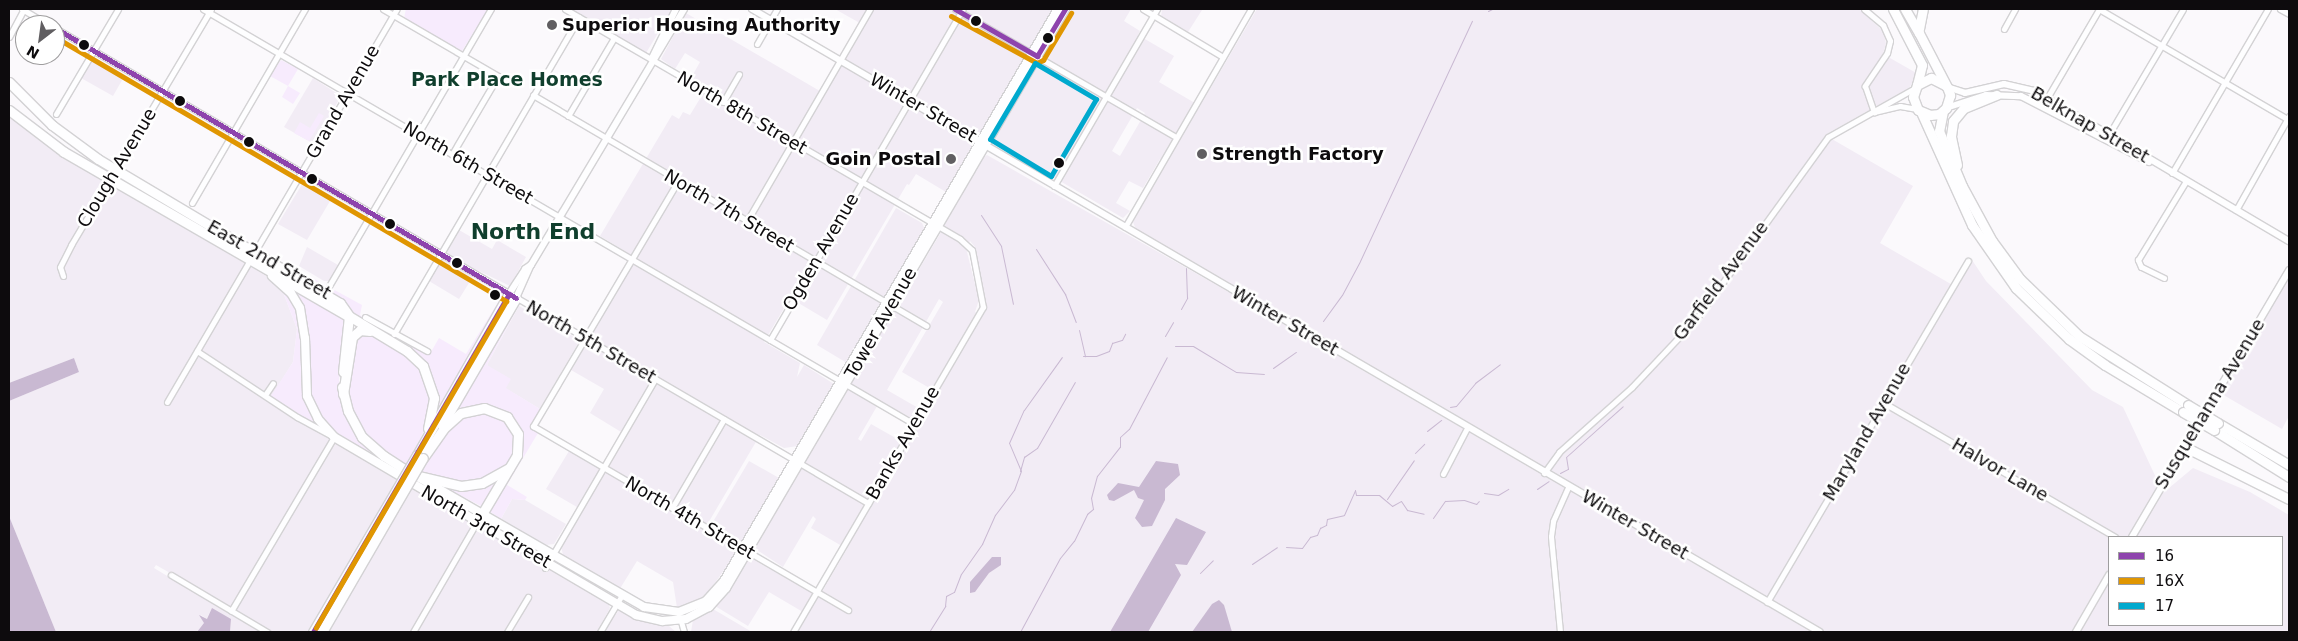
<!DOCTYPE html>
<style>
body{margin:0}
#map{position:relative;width:2298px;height:641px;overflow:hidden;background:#fbf9fc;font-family:"DejaVu Sans",sans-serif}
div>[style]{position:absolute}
.built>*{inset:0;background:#f2ecf5}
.green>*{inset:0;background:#f7ebfd}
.water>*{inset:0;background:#c9b9d2}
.stream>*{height:1px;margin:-0.5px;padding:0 0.5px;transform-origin:0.5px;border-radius:0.5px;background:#c9b9d2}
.roads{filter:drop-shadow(1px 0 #d3d2d4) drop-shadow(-1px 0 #d3d2d4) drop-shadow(0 1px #d3d2d4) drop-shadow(0 -1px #d3d2d4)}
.minor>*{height:5px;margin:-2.5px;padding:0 2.5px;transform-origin:2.5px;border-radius:2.5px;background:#fefeff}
.tertiary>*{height:6px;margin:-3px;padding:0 3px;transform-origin:3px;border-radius:3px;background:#fefeff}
.primary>*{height:8px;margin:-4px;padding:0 4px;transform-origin:4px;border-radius:4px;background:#fefeff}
.trunk>*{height:9px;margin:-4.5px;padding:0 4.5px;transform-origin:4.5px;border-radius:4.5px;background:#fefeff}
.motorway>*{height:9px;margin:-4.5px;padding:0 4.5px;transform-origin:4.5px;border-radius:4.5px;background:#fefeff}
.bridges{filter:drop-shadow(1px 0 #d3d2d4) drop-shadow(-1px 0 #d3d2d4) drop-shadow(0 1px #d3d2d4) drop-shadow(0 -1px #d3d2d4)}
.motorway-bridge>*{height:9px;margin:-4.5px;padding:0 4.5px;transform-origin:4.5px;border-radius:4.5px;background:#fefeff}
.bus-1>*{height:5px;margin:-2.5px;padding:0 2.5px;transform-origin:2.5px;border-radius:2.5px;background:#8e44ad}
.bus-2>*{height:5px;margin:-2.5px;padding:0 2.5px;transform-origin:2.5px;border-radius:2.5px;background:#e09601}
.bus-3>*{height:5px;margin:-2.5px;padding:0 2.5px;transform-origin:2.5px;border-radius:2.5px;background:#00a9ce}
.dots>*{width:14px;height:14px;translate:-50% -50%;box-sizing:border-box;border:2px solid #fff;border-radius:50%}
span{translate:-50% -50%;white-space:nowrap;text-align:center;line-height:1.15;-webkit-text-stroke:5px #fff;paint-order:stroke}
.poi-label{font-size:18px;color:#0d0b0d;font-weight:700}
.left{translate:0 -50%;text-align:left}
.right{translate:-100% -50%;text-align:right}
.street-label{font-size:18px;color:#0d0b0d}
.neighbourhood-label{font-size:19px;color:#103f2d;font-weight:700}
.district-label{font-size:22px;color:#103f2d;font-weight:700}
.frame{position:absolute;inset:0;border:10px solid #0d0b0d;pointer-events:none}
.legend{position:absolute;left:2108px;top:536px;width:175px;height:90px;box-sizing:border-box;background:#fff;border:1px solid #9e9d9e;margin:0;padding:6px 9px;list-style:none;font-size:15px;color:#0d0b0d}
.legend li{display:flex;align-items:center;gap:10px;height:25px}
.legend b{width:25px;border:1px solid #9e9d9e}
.north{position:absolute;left:15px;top:15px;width:50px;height:50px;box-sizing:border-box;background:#fff;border:1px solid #9e9d9e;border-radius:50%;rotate:210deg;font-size:14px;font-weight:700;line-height:20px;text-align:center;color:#0d0b0d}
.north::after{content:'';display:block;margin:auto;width:18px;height:22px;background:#605e61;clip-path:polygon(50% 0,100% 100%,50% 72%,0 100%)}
</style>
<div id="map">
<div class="built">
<div style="clip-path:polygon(570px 9px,679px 9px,825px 94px,865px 26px,835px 9px,1053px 9px,946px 192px,916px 174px,909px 185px,907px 184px,827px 320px,790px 298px,764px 342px,800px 363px,797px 377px,804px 365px,834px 384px,798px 446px,784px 448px,760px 435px,704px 530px,735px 549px,736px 553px,705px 597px,677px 608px,673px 582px,637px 561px,621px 587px,617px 587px,563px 555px,561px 546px,582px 510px,546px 489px,569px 451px,605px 472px,626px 435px,590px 413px,604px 389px,571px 370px,636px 258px,600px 236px,672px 115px,679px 119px,683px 112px,690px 115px,707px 87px,691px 78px,700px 62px,685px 53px,675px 69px,661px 59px,675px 33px,663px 25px,646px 53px)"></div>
<div style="clip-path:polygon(evenodd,1069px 9px,1131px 9px,1124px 21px,1140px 31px,1138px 35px,1174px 56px,1159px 82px,1200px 106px,1257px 9px,1859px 9px,1884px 32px,1886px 44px,1883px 54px,1918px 74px,1909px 88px,1825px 135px,1913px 186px,1880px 243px,1956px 287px,1972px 260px,1986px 281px,2092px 390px,2123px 407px,2159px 484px,2128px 537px,2109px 537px,2109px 570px,2073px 632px,1825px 632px,1136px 230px,1133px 222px,1167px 162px,1160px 159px,1143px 188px,1129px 181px,1116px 203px,1130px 211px,1123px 218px,995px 143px,994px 137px,1069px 9px,1137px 108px,1145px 113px,1120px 156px,1112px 151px,1137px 108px)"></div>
<div style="clip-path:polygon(1162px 9px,1200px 9px,1202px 10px,1188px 32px,1161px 17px)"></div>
<div style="clip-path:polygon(95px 58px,125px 75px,113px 96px,81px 78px)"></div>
<div style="clip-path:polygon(313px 78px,341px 96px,314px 144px,284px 127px)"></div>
<div style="clip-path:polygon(9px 115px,63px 156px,280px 284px,297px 329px,293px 362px,268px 402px,608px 602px,610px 608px,599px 628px,604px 631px,619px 610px,648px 622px,669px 626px,676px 632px,273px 632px,156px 565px,154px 568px,260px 632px,230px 632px,231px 619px,207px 619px,201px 615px,205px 623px,197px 632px,56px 632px,9px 516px,9px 401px,79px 372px,74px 358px,9px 383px)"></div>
<div style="clip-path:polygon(evenodd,987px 155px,1213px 283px,1812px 632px,798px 632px,808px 615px,769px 592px,748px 626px,715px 606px,749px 557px,819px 597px,847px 549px,811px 528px,816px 519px,813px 516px,783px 567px,754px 548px,940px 234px,945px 219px,980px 160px,987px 155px,970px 241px,975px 247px,986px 302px,982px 316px,975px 312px,979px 300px,966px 248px,970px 241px,987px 155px,939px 299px,943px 302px,902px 372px,938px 393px,908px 445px,871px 424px,861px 441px,858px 439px,880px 401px,913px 419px,920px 409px,887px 390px,939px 299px)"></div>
<div style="clip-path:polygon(304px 181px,333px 196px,307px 240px,278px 224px)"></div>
<div style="clip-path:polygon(896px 208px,922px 223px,925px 230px,847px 363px,817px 345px)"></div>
<div style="clip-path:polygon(459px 230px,492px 249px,497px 240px,526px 257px,510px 286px,477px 270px,459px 299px,429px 281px)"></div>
<div style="clip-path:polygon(307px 247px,338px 265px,329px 281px,324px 281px,299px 266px)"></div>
<div style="clip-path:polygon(2289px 277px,2289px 416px,2282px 429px,2220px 393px)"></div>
<div style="clip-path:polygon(519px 306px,580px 340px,540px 409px,505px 388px,487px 365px)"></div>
<div style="clip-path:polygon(749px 461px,779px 478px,742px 542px,711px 525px)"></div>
<div style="clip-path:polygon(2193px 468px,2250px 492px,2289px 515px,2289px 632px,2080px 632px,2109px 583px,2109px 625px,2282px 625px,2282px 537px,2136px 537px,2166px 486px,2169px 488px)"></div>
<div style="clip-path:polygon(512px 499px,525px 500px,566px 524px,554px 544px,546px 545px,501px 519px)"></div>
<div style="clip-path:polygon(713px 609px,752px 632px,691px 632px,693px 620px)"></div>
</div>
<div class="green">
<div style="clip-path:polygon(406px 9px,488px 9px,462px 51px,404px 18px)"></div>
<div style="clip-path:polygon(281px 60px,298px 69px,288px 86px,300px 93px,293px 104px,282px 97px,288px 86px,270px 76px)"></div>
<div style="clip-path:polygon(319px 113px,324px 116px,309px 141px,294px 133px,300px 122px,310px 128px)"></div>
<div style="clip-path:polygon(292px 262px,298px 270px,362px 305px,360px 315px,366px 320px,426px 353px,431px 352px,439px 338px,466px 354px,502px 296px,432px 425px,435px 389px,430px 373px,351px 316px,331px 293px,289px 267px)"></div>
<div style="clip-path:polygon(280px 284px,298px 309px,302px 329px,304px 391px,310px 412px,319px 427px,271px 396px,293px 362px,297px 329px)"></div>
<div style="clip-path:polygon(296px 291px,345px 320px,339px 380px,344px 411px,364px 444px,394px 469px,337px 434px,324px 423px,311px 398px,308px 324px)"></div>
<div style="clip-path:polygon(518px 307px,487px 365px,511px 379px,506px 388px,540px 409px,530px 428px,538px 433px,507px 485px,527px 497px,525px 500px,512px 499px,501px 519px,489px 511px,520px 446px,508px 413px,492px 405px,479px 404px,453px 415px,478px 368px)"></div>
<div style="clip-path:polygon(358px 333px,369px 333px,404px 353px,420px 368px,431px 391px,429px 419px,414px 453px,462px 416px,478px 411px,501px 416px,514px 432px,515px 450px,508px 465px,486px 478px,465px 484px,426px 476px,381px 449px,363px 430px,350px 403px,347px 386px)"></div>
<div style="clip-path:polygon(504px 474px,481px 506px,438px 484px,451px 487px)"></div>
</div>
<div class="water">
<div style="clip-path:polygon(74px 358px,79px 372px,9px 401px,9px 383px)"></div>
<div style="clip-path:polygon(1156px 461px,1178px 464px,1180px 475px,1165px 489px,1165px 500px,1152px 526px,1142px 527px,1135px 518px,1144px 500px,1138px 498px,1134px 490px,1114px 501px,1109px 500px,1107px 495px,1118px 483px,1139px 487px)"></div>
<div style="clip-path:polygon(9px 516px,56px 632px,9px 632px)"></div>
<div style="clip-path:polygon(1176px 518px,1206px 532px,1187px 565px,1175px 564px,1181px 575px,1148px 632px,1110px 632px)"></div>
<div style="clip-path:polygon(992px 557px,1001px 557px,1001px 565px,989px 573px,975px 592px,970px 593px,970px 582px)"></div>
<div style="clip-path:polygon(1219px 600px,1224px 605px,1232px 632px,1192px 632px,1212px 604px)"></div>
<div style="clip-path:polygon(212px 608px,231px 619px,230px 632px,197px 632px,204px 623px,199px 615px,207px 619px)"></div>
</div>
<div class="stream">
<div style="left:1488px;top:11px;width:4px;rotate:-27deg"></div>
<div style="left:981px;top:215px;width:37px;rotate:57deg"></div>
<div style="left:1001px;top:246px;width:59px;rotate:78.3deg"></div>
<div style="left:1036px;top:249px;width:54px;rotate:57.2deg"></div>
<div style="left:1065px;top:294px;width:30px;rotate:69deg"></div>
<div style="left:1181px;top:309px;width:13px;rotate:-61deg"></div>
<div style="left:1187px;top:298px;width:30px;rotate:-92deg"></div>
<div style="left:1323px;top:321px;width:32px;rotate:-54deg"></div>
<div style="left:1342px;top:295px;width:38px;rotate:-62deg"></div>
<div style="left:1360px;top:261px;width:265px;rotate:-65deg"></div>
<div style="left:1079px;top:330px;width:27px;rotate:77deg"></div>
<div style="left:1165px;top:336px;width:16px;rotate:-60deg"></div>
<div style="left:1175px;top:346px;width:18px"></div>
<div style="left:1193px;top:346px;width:50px;rotate:31.2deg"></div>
<div style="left:1236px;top:372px;width:28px;rotate:4deg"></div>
<div style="left:1083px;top:356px;width:13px"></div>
<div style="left:1096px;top:356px;width:14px;rotate:-21deg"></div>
<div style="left:1109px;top:351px;width:9px;rotate:-69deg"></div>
<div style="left:1112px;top:343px;width:10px;rotate:-17deg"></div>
<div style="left:1122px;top:340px;width:7px;rotate:-63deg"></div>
<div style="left:1273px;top:368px;width:28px;rotate:-35deg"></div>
<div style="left:1450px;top:407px;width:6px;rotate:-9deg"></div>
<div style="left:1456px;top:406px;width:30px;rotate:-50deg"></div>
<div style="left:1475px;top:383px;width:31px;rotate:-37deg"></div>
<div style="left:1427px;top:431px;width:18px;rotate:-38deg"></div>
<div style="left:1415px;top:453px;width:13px;rotate:-45deg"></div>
<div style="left:1020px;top:471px;width:15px;rotate:-74deg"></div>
<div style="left:1024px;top:457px;width:16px;rotate:-35deg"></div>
<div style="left:1037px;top:448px;width:76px;rotate:-60.1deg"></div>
<div style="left:1560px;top:473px;width:9px;rotate:-27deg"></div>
<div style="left:1568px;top:469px;width:12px;rotate:-99deg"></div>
<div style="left:1566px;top:457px;width:76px;rotate:-41.8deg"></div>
<div style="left:1537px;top:489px;width:14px;rotate:-34deg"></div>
<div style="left:1484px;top:493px;width:14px;rotate:8deg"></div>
<div style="left:1498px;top:495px;width:12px;rotate:-31deg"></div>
<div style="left:1387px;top:499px;width:47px;rotate:-55.3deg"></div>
<div style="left:1433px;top:518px;width:21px;rotate:-55deg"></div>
<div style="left:1445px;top:501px;width:19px;rotate:-3deg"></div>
<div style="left:1464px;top:500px;width:13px;rotate:18deg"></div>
<div style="left:1476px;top:504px;width:4px;rotate:-45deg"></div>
<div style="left:1286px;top:547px;width:16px;rotate:4deg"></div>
<div style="left:1302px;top:548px;width:14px;rotate:-54deg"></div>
<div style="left:1310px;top:537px;width:7px;rotate:-16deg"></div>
<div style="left:1317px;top:535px;width:8px;rotate:-67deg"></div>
<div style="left:1320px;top:528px;width:7px;rotate:-27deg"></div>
<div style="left:1326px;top:525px;width:6px;rotate:-81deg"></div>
<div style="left:1327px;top:519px;width:17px;rotate:-13deg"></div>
<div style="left:1344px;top:515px;width:27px;rotate:-66deg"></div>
<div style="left:1355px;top:490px;width:5px;rotate:79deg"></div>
<div style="left:1356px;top:495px;width:23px"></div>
<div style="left:1379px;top:495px;width:17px;rotate:40deg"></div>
<div style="left:1392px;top:506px;width:10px;rotate:-29deg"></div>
<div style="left:1401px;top:501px;width:11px;rotate:56deg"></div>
<div style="left:1407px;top:510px;width:17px;rotate:13deg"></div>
<div style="left:1252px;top:564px;width:30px;rotate:-34deg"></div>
<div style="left:1200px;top:573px;width:18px;rotate:-45deg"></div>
<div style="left:929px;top:632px;width:31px;rotate:-58deg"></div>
<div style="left:945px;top:606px;width:10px;rotate:-84deg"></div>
<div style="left:946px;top:596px;width:9px;rotate:-27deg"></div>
<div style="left:954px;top:592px;width:19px;rotate:-69deg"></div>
<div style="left:961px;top:574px;width:37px;rotate:-55deg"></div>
<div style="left:982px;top:544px;width:32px;rotate:-66deg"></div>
<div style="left:995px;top:515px;width:31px;rotate:-53deg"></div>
<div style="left:1014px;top:490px;width:20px;rotate:-70deg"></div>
<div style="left:1021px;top:471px;width:30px;rotate:-113deg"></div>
<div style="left:1009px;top:443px;width:36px;rotate:-66deg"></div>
<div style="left:1024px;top:410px;width:65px;rotate:-54.4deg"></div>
<div style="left:1020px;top:632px;width:84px;rotate:-61.6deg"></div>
<div style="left:1060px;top:558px;width:22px;rotate:-51deg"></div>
<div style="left:1074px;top:541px;width:30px;rotate:-64deg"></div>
<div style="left:1087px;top:514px;width:8px;rotate:-40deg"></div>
<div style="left:1093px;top:509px;width:11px;rotate:-100deg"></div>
<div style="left:1091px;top:498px;width:23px;rotate:-75deg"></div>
<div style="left:1097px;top:476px;width:37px;rotate:-52deg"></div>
<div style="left:1120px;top:447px;width:10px;rotate:-90deg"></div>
<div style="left:1120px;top:437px;width:12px;rotate:-42deg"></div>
<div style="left:1129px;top:429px;width:81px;rotate:-62.2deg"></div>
</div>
<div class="roads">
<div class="minor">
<div style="left:22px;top:9px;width:31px;rotate:31deg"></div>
<div style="left:203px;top:9px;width:823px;rotate:30.27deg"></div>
<div style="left:383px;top:9px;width:133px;rotate:30.2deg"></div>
<div style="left:498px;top:76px;width:91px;rotate:120.5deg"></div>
<div style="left:565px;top:9px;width:457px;rotate:30.2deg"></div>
<div style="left:960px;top:239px;width:16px;rotate:43deg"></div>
<div style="left:972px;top:250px;width:58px;rotate:79.1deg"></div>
<div style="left:983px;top:307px;width:376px;rotate:120.3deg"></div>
<div style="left:955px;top:9px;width:255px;rotate:30.1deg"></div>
<div style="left:1143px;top:9px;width:93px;rotate:31deg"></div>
<div style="left:1864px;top:9px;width:25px;rotate:40deg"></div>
<div style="left:1883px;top:25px;width:17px;rotate:66deg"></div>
<div style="left:1890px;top:41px;width:12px;rotate:104deg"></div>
<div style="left:1887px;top:53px;width:40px;rotate:124deg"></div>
<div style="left:1865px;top:86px;width:28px;rotate:71deg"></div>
<div style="left:2099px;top:9px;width:220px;rotate:30.3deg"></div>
<div style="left:2280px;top:9px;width:10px;rotate:29deg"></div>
<div style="left:55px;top:28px;width:942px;rotate:30.3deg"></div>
<div style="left:2004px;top:29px;width:23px;rotate:-61deg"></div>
<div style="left:9px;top:37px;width:32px;rotate:-62deg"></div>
<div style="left:757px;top:44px;width:40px;rotate:-60.3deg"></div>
<div style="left:533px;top:95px;width:456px;rotate:30.4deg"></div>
<div style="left:723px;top:102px;width:32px;rotate:-60deg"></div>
<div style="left:2043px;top:105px;width:111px;rotate:-59.7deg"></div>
<div style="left:1874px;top:112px;width:27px;rotate:-13deg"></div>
<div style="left:1900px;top:106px;width:17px;rotate:10deg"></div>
<div style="left:56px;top:114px;width:122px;rotate:-59.4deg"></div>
<div style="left:568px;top:116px;width:91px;rotate:-59.5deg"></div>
<div style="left:2108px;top:136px;width:147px;rotate:-59.4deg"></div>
<div style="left:2172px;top:173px;width:190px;rotate:-59.7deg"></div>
<div style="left:678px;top:181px;width:285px;rotate:120.6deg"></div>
<div style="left:533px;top:426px;width:365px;rotate:30.3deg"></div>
<div style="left:1054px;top:186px;width:205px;rotate:-59.8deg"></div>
<div style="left:192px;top:203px;width:225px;rotate:-59.8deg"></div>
<div style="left:2236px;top:210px;width:108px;rotate:-60.6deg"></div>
<div style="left:747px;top:221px;width:245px;rotate:-59.9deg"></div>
<div style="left:1125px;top:227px;width:252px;rotate:-60deg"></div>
<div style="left:63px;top:276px;width:9px;rotate:-108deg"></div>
<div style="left:60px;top:267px;width:25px;rotate:-63deg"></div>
<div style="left:71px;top:245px;width:274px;rotate:-59.3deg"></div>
<div style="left:2164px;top:278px;width:25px;rotate:-154deg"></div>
<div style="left:2141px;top:267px;width:8px;rotate:-113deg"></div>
<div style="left:2138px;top:260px;width:92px;rotate:-58.7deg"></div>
<div style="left:329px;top:286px;width:321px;rotate:-59.7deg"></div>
<div style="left:365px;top:317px;width:71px;rotate:28.7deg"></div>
<div style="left:394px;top:334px;width:367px;rotate:-59.7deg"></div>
<div style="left:770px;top:340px;width:383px;rotate:-59.8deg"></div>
<div style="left:197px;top:351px;width:120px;rotate:33.4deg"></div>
<div style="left:297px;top:417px;width:42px;rotate:28.4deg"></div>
<div style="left:334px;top:437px;width:202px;rotate:120.6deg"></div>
<div style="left:265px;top:395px;width:14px;rotate:-56deg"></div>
<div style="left:167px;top:402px;width:455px;rotate:-59.7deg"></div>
<div style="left:1884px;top:403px;width:267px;rotate:30.1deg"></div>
<div style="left:1544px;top:473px;width:26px;rotate:-54deg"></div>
<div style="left:1559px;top:452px;width:98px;rotate:-41.7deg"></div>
<div style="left:1632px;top:387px;width:95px;rotate:-46.7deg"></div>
<div style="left:1697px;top:318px;width:223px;rotate:-54.1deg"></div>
<div style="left:1828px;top:137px;width:100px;rotate:-29.4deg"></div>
<div style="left:1443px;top:474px;width:52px;rotate:-62.4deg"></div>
<div style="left:672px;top:508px;width:103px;rotate:-59.7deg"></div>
<div style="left:545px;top:568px;width:219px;rotate:-59.8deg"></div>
<div style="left:171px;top:575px;width:112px;rotate:30.7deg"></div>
<div style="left:1767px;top:602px;width:396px;rotate:-59.5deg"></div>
<div style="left:680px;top:618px;width:15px;rotate:74deg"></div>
<div style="left:413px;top:632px;width:129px;rotate:-59.9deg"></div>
<div style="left:507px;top:632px;width:41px;rotate:-59deg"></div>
<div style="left:600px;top:632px;width:43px;rotate:-59.3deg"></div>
<div style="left:1560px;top:632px;width:96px;rotate:-95.4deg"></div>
<div style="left:1551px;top:536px;width:15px;rotate:-82deg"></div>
<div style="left:1553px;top:521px;width:37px;rotate:-66deg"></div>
</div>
<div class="tertiary">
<div style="left:752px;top:9px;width:1236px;rotate:30.26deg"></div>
<div style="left:652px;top:58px;width:55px;rotate:-63.9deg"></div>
<div style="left:1947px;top:87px;width:19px;rotate:18deg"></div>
<div style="left:1965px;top:93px;width:40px;rotate:-13deg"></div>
<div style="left:2004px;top:84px;width:32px;rotate:13deg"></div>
<div style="left:2035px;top:91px;width:295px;rotate:30.6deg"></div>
<div style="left:1946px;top:108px;width:42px;rotate:-18deg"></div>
<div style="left:1986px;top:95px;width:35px;rotate:2deg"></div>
<div style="left:2021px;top:96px;width:144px;rotate:27.3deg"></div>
<div style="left:509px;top:294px;width:30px;rotate:-57deg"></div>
<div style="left:525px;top:269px;width:7px;rotate:-34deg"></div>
<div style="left:516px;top:298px;width:36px;rotate:-66deg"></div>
<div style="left:531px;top:265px;width:298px;rotate:-59.1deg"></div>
<div style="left:2132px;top:537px;width:310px;rotate:-59.5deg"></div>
<div style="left:2076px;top:632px;width:66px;rotate:-59.9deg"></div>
</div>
<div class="primary">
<div style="left:272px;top:276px;width:25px;rotate:42deg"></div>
<div style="left:291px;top:293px;width:17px;rotate:59deg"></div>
<div style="left:300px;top:308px;width:30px;rotate:81deg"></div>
<div style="left:305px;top:338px;width:58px;rotate:88deg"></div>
<div style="left:307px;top:396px;width:25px;rotate:64deg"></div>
<div style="left:318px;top:419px;width:24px;rotate:48deg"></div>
<div style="left:334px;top:437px;width:351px;rotate:30.5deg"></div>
<div style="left:636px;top:615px;width:27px;rotate:13deg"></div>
<div style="left:662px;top:621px;width:24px;rotate:-5deg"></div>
<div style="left:686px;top:619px;width:26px;rotate:-28deg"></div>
<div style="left:709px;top:607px;width:25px;rotate:-48deg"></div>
<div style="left:726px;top:588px;width:671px;rotate:-59.65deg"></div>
<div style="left:418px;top:477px;width:261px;rotate:29.9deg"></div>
<div style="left:644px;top:607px;width:35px;rotate:8deg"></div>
<div style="left:679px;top:612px;width:29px;rotate:-22deg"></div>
<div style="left:706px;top:601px;width:27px;rotate:-48deg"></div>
<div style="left:724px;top:581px;width:662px;rotate:-59.72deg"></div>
</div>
<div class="trunk">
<div style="left:1893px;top:9px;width:63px;rotate:62.6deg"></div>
<div style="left:1922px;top:65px;width:21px;rotate:104deg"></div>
<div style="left:1905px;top:9px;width:28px;rotate:60deg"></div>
<div style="left:1919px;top:33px;width:61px;rotate:62.6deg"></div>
<div style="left:1947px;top:87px;width:9px;rotate:69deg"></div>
<div style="left:1950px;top:95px;width:14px;rotate:107deg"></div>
<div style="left:1946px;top:108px;width:9px;rotate:139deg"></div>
<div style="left:1939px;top:114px;width:9px;rotate:174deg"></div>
<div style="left:1930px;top:115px;width:13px;rotate:-157deg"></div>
<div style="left:1918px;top:110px;width:14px;rotate:-111deg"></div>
<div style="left:1913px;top:97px;width:13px;rotate:-72deg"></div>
<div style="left:1917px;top:85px;width:16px;rotate:-27deg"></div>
<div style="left:1931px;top:78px;width:16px;rotate:27deg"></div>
<div style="left:1919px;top:29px;width:20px;rotate:-79deg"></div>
<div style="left:9px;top:82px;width:61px;rotate:45deg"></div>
<div style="left:52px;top:125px;width:57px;rotate:36.5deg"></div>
<div style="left:98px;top:159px;width:282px;rotate:30.8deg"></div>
<div style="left:340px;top:303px;width:16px;rotate:55deg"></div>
<div style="left:349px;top:316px;width:56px;rotate:96.1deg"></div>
<div style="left:9px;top:110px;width:69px;rotate:37.4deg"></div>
<div style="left:64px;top:152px;width:328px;rotate:30deg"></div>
<div style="left:342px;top:387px;width:25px;rotate:76deg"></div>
<div style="left:348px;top:411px;width:30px;rotate:62deg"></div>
<div style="left:362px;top:437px;width:29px;rotate:41deg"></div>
<div style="left:384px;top:456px;width:33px;rotate:33deg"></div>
</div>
<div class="motorway">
<div style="left:1943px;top:111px;width:20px;rotate:101deg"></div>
<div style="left:1939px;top:131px;width:60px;rotate:67.3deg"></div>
<div style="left:1962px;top:186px;width:63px;rotate:61.4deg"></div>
<div style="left:1992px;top:241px;width:47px;rotate:53.6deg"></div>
<div style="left:2020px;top:279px;width:82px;rotate:44deg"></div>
<div style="left:2079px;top:336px;width:129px;rotate:32.3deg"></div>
<div style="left:1921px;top:112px;width:124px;rotate:65.7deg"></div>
<div style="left:1972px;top:225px;width:77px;rotate:55.1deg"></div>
<div style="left:2016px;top:288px;width:74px;rotate:43.9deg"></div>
<div style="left:2069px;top:339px;width:44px;rotate:35.8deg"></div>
<div style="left:2105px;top:365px;width:91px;rotate:31.1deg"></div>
<div style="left:1957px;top:165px;width:30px;rotate:-102deg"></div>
<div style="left:1951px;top:136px;width:15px;rotate:-82deg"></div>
<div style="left:1953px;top:121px;width:17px;rotate:-50deg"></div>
<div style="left:1964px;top:108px;width:35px;rotate:-22deg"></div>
<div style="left:349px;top:316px;width:68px;rotate:31.1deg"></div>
<div style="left:407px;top:351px;width:22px;rotate:43deg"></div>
<div style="left:423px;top:366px;width:34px;rotate:71deg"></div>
<div style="left:434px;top:398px;width:31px;rotate:101deg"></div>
<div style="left:343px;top:394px;width:58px;rotate:-81deg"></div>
<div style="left:352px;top:337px;width:11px;rotate:-41deg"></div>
<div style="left:360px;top:330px;width:10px;rotate:6deg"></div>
<div style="left:2218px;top:423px;width:82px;rotate:30.6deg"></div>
<div style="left:442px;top:425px;width:147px;rotate:-59.8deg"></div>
<div style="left:2214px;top:430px;width:89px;rotate:32.1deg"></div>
<div style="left:2185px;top:447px;width:116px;rotate:26.6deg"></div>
<div style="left:417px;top:455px;width:185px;rotate:-60.3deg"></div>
<div style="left:423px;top:458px;width:35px;rotate:-55deg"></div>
<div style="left:443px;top:429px;width:24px;rotate:-42deg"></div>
<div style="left:461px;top:413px;width:24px;rotate:-12deg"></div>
<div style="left:484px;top:408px;width:25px;rotate:21deg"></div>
<div style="left:507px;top:417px;width:20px;rotate:57deg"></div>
<div style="left:518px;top:434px;width:21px;rotate:93deg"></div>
<div style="left:517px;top:455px;width:69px;rotate:120.7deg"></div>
<div style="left:414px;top:475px;width:48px;rotate:13.2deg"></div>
<div style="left:461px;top:486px;width:21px;rotate:-8deg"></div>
<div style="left:482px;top:483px;width:31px;rotate:-29deg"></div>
</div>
</div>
<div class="bridges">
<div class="motorway-bridge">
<div style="left:2188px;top:405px;width:35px;rotate:31deg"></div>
<div style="left:2183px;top:412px;width:36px;rotate:30deg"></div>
<div style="left:313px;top:632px;width:205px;rotate:-59.6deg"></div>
<div style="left:322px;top:632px;width:201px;rotate:-59.9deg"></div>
</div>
</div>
<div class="bus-1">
<div style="left:955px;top:9px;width:95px;rotate:29.8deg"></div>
<div style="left:55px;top:28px;width:534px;rotate:30.36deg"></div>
<div style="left:1037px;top:56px;width:55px;rotate:-59.2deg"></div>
<div style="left:313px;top:632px;width:391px;rotate:-59.9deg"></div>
</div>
<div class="bus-2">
<div style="left:951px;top:16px;width:98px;rotate:28.7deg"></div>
<div style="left:1037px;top:63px;width:7px;rotate:-27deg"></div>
<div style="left:1043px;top:60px;width:55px;rotate:-59.2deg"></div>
<div style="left:55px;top:37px;width:523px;rotate:30.34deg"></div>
<div style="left:506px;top:301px;width:378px;rotate:120.2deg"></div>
</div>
<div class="bus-3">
<div style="left:1035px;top:63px;width:71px;rotate:30.5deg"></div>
<div style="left:1096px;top:99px;width:89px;rotate:120.3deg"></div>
<div style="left:1051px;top:176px;width:71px;rotate:-148.8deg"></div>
<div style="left:990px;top:139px;width:88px;rotate:-59.4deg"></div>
</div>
<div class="dots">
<div style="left:976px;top:21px;background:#0d0b0d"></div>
<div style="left:552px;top:25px;background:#605e61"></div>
<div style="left:1048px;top:38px;background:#0d0b0d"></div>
<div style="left:84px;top:45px;background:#0d0b0d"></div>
<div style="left:180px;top:101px;background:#0d0b0d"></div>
<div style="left:249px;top:142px;background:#0d0b0d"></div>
<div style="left:1202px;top:154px;background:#605e61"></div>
<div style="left:951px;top:159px;background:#605e61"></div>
<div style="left:1059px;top:163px;background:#0d0b0d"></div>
<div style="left:312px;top:179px;background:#0d0b0d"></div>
<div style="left:390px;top:224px;background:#0d0b0d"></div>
<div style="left:457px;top:263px;background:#0d0b0d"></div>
<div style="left:495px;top:295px;background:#0d0b0d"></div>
</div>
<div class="poi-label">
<span class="left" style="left:562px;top:25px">Superior Housing Authority</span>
<span class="left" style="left:1212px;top:154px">Strength Factory</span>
<span class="right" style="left:941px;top:159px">Goin Postal</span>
</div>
<div class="street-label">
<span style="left:343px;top:102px;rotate:-60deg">Grand Avenue</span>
<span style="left:923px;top:108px;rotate:30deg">Winter Street</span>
<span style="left:742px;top:113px;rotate:30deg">North 8th Street</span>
<span style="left:2090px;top:125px;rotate:30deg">Belknap Street</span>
<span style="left:468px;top:163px;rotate:30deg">North 6th Street</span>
<span style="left:117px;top:168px;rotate:-59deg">Clough Avenue</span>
<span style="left:729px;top:211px;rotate:30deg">North 7th Street</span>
<span style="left:821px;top:252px;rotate:-60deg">Ogden Avenue</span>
<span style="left:269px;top:260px;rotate:30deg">East 2nd Street</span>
<span style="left:1721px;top:281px;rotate:-53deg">Garfield Avenue</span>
<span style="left:1285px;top:321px;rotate:30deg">Winter Street</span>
<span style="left:881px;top:323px;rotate:-60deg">Tower Avenue</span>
<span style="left:591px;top:342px;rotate:30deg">North 5th Street</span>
<span style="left:2210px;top:404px;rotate:-59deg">Susquehanna Avenue</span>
<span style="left:1867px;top:432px;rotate:-60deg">Maryland Avenue</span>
<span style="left:903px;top:443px;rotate:-60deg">Banks Avenue</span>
<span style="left:2000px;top:470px;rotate:30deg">Halvor Lane</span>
<span style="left:690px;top:518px;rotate:30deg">North 4th Street</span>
<span style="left:1635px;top:525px;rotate:30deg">Winter Street</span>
<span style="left:486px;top:527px;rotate:30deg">North 3rd Street</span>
</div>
<div class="neighbourhood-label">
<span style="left:507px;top:80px">Park Place Homes</span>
</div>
<div class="district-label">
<span style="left:533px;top:232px">North End</span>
</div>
<div class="frame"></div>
<ul class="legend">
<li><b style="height:6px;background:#8e44ad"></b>16</li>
<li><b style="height:6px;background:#e09601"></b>16X</li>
<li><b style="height:6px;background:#00a9ce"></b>17</li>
</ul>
<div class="north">N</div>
</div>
